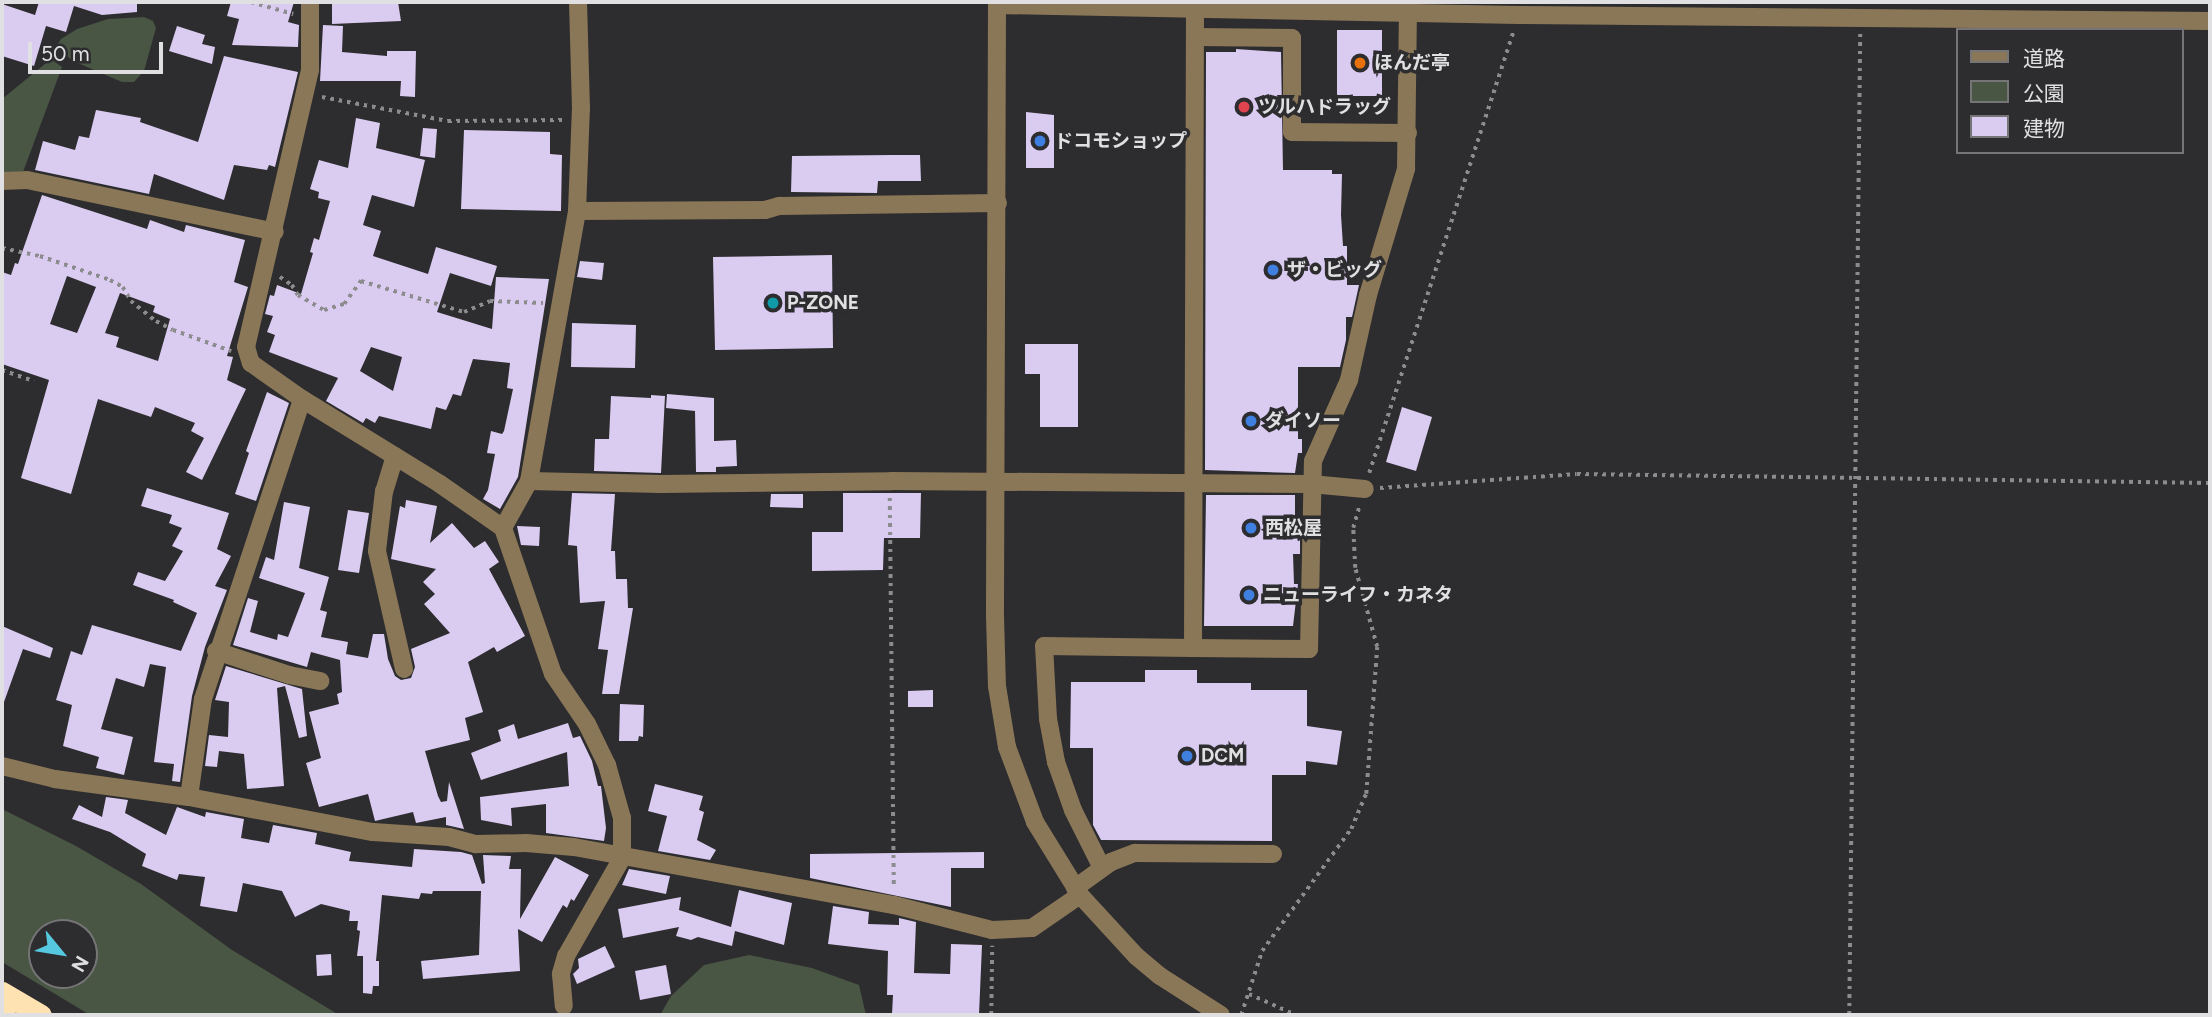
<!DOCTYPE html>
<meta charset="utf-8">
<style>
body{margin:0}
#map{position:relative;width:2212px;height:1017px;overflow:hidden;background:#2d2c2f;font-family:Figtree,"Noto Sans JP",sans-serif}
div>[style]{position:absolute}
.green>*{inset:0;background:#495643}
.building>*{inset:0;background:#dacbf1}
.path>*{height:3.5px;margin-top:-1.75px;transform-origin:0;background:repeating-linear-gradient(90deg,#8c8b8d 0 3.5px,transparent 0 8.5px)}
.minor>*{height:18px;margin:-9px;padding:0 9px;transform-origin:9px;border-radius:9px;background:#8a7757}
.highway>*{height:21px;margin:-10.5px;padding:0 10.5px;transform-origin:10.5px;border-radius:10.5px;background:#fee2b2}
.dots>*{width:19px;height:19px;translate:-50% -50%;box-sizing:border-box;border:4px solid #2d2c2f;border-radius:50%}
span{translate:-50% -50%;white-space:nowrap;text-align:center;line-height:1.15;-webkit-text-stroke:7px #2d2c2f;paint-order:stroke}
.poi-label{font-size:19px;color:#e0dfe1;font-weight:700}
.left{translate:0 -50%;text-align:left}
.frame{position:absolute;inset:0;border:4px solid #e0dfe1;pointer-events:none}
.legend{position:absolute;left:1956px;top:28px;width:228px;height:126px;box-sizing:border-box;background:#2d2c2f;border:2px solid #757476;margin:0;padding:9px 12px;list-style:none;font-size:21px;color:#e0dfe1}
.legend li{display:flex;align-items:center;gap:14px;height:35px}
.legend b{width:35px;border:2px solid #757476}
.north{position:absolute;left:28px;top:919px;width:70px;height:70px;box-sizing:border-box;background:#2d2c2f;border:2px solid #757476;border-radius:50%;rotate:120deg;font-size:19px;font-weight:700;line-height:28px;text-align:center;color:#e0dfe1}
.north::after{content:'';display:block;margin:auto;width:24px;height:32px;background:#56c9e1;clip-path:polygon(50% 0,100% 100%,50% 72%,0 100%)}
.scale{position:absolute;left:28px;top:42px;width:135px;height:32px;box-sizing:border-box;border:4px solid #e0dfe1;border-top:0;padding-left:9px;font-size:21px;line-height:24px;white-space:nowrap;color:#e0dfe1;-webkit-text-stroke:5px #2d2c2f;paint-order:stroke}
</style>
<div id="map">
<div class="green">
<div style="clip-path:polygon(144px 17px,153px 21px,156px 28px,144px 71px,134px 82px,122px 82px,73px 61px,56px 47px,61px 39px,77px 29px,108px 19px)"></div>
<div style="clip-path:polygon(51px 59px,62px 67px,23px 172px,2px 172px,2px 99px)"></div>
<div style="clip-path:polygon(evenodd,2px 809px,76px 846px,141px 884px,232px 950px,339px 1015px,90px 1015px,2px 962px,2px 809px,42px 933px,84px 933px,84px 975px,42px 975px,42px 933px)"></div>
<div style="clip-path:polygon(749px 955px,812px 968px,859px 985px,866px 1015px,660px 1015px,671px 996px,704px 965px)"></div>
</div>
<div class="building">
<div style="clip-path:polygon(39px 2px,137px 2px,137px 12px,102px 15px,74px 6px,66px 32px,46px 26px,34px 66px,2px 56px,2px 4px,35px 15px)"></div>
<div style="clip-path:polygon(231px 2px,294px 2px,288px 22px,299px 25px,298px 47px,232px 45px,239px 19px,227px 16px)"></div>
<div style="clip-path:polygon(332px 2px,398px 2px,401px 21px,332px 24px)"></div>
<div style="clip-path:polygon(323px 25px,343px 26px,342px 52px,387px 56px,387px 51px,416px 51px,415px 97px,400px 96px,401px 81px,320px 81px)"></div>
<div style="clip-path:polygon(177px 26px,205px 35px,202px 44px,215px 47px,212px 64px,169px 51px)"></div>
<div style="clip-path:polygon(1337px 30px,1382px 30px,1382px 96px,1337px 96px)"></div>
<div style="clip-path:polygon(1236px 49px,1281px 52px,1283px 170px,1332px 170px,1332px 174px,1342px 174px,1341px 215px,1343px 246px,1347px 246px,1347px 285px,1359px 285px,1352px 317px,1346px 317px,1346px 340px,1340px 367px,1298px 367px,1298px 439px,1302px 439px,1302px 453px,1298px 453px,1295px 473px,1205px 470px,1206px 52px,1236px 52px)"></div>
<div style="clip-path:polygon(224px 56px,298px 72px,275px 167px,269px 165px,267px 170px,234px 165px,224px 200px,154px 174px,149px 194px,35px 170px,43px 141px,75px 150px,79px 136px,89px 138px,96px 110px,141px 118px,140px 122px,198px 142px)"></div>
<div style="clip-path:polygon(1026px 112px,1054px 115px,1054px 168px,1026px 168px)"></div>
<div style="clip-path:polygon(evenodd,356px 118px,380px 123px,376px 148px,425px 160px,414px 207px,372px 195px,363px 225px,381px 231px,373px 256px,428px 274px,436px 247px,497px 266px,491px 286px,450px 273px,437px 312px,492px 329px,496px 277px,549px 279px,518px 477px,500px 509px,483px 499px,488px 490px,495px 454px,487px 453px,491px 431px,502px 434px,504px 431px,513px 389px,507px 388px,510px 363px,473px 359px,461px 396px,453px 394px,446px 410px,436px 407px,431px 429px,379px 416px,375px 423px,366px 418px,363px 423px,326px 401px,338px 378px,269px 352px,275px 335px,267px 332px,273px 316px,265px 314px,270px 295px,274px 296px,277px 285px,301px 294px,313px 253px,310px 252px,314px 238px,319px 240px,330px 201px,318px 198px,319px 192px,310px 189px,319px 160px,348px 168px,356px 118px,371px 347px,402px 357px,393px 391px,360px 371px,371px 347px)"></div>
<div style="clip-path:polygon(423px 128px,437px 129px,435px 158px,420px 156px)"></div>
<div style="clip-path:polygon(464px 130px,550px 132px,550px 154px,562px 155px,561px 211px,461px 209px)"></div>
<div style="clip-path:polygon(892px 155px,920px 155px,921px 181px,878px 181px,877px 193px,791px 192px,792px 156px)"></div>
<div style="clip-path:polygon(evenodd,42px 195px,147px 229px,150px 220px,184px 232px,186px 225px,245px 240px,234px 282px,248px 287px,227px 356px,233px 357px,227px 380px,246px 389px,202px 480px,186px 472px,204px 438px,191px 431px,195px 423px,155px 407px,151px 417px,98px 399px,71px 494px,21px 478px,49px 380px,2px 364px,2px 272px,11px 275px,15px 263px,18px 264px,42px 195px,67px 276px,96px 287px,77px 333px,50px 324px,67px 276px,42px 195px,120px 293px,155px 306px,153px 312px,170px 319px,158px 361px,116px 347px,119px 337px,105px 333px,120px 293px)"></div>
<div style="clip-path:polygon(832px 255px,833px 348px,715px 350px,713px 257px)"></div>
<div style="clip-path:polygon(580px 261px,604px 263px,602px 280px,577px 277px)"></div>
<div style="clip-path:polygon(572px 323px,636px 325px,635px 368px,571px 367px)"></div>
<div style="clip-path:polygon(1025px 344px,1078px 344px,1078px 427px,1040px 427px,1040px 374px,1025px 374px)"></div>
<div style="clip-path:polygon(267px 392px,289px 403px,256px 501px,235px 494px,249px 453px,246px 451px)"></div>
<div style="clip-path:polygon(667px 394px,714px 398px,714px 441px,736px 440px,737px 466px,716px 467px,716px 472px,696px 472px,695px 411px,666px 408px)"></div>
<div style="clip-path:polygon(651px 395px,665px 396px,661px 473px,594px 471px,595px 439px,609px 439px,611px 396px,651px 398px)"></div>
<div style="clip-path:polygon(1402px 407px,1432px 417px,1416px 471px,1386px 462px)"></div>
<div style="clip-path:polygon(147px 488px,229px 513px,217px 549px,231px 556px,215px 586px,227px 590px,205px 647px,192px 696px,180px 782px,172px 781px,174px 764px,154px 762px,166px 667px,150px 664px,144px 687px,116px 678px,101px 729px,133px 737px,124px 775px,96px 768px,99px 757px,63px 746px,72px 705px,56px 700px,71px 651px,82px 655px,92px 625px,181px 651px,197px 613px,173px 602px,174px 600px,133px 585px,138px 572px,165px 581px,183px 551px,172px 546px,182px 528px,169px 523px,172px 515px,141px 506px)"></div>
<div style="clip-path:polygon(572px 493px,615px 494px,611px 551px,615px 551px,616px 579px,627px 579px,628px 608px,633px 608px,619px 694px,602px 694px,608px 650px,598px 649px,605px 601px,580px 603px,577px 546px,568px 545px)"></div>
<div style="clip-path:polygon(843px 493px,921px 493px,920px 538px,884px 538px,883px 570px,812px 571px,812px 532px,843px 532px)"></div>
<div style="clip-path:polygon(771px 494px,803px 494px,803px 508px,770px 507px)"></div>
<div style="clip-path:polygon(1206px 495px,1295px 495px,1295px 527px,1300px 527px,1300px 554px,1293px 554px,1294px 584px,1298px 584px,1293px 626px,1204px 626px)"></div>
<div style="clip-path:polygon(406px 500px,437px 506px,430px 543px,452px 523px,474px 548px,485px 541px,499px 562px,489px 569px,525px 636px,497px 652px,494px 647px,468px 662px,483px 712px,465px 718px,470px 740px,425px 751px,438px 796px,441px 802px,447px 801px,449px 782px,464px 829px,446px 825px,446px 817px,416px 823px,413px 812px,375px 821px,368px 794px,319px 807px,306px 763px,321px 758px,309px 712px,339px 704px,337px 694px,342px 692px,340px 660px,311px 652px,307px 667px,233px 645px,248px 598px,258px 601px,250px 632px,277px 640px,278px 634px,288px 637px,305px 593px,259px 578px,266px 557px,274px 560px,284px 502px,310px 507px,299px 568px,329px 577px,320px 610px,327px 612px,321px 637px,348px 642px,346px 654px,368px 658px,373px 634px,384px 634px,388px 659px,395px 676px,401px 680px,411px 678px,415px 667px,411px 649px,450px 633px,424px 604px,435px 594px,423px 582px,436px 569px,391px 559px,400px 506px,405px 508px)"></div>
<div style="clip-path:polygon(348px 510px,369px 513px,359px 573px,338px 570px)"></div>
<div style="clip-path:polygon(517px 526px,540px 527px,539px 546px,521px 545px)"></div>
<div style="clip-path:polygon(2px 626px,53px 648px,50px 658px,23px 649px,4px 702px)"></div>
<div style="clip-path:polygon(226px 666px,302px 689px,307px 736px,299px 738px,285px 686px,277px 688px,284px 786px,247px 789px,244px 754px,219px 751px,217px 767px,205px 766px,209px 735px,228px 737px,229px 702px,215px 700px)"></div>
<div style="clip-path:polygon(1145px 670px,1197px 670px,1197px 683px,1251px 683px,1251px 690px,1307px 690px,1307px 726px,1342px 731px,1337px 765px,1306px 761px,1306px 775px,1272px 775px,1272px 841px,1101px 840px,1093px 825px,1093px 748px,1070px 748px,1071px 682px,1145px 682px)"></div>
<div style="clip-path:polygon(933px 690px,933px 707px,908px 707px,908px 691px)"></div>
<div style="clip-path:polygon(620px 704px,644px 705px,643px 737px,639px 736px,638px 741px,619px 741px)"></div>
<div style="clip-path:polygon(568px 723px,573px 738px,580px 736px,592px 761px,598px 786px,601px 786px,606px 828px,604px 841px,546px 833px,546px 804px,511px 808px,512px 826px,481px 820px,480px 797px,569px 786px,567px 752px,481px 780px,471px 753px,501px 741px,498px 730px,514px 724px,518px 739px)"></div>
<div style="clip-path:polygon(655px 784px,703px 796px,699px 810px,704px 812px,697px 840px,716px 850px,710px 860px,658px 851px,667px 816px,648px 811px)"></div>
<div style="clip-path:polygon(106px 797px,128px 800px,125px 813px,166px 835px,177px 807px,205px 817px,206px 812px,244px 819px,241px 838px,269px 843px,273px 825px,317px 833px,315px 844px,351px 852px,349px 861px,412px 867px,414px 849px,461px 852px,472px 855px,482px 884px,485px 883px,483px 855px,511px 856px,509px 869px,521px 869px,520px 919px,555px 857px,589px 875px,574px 901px,571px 899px,567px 908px,563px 905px,542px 942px,518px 929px,520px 971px,423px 979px,421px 961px,479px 955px,481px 891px,433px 891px,432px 894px,421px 893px,419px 899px,382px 895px,376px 961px,379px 961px,379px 986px,373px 986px,372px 994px,363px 993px,363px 956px,357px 956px,360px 931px,357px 930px,358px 921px,349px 921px,350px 911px,321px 904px,295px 917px,282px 891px,243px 883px,237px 912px,200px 906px,205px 877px,179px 874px,177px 880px,142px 866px,146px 854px,110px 832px,72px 819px,79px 805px,102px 817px)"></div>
<div style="clip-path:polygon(984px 852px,984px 868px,951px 868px,951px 907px,810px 878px,810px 854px)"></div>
<div style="clip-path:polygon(629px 869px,670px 876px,666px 894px,622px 885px)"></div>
<div style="clip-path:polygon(739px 890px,792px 903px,784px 945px,735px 931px,732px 946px,698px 937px,691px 940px,676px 936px,679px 927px,623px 938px,618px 909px,681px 897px,679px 910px,731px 927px)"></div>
<div style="clip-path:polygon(833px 906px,869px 912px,868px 924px,899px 925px,899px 918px,916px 922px,914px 973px,950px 974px,951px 944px,982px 945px,979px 1015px,892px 1014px,893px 995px,887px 995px,888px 951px,828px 944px)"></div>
<div style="clip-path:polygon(605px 946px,615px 967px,577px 984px,573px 974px,579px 968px,578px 959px)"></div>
<div style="clip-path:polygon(331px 954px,332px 975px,317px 976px,316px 955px)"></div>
<div style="clip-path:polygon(666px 965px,671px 994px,640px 1000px,635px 971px)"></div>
</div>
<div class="path">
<div style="left:251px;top:2px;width:44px;rotate:15.9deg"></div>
<div style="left:322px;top:97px;width:128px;rotate:10.8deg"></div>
<div style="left:448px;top:121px;width:116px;rotate:-0.5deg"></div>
<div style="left:2px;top:248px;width:39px;rotate:12deg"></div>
<div style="left:40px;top:256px;width:74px;rotate:18.9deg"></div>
<div style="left:110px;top:280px;width:15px;rotate:28deg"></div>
<div style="left:123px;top:287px;width:16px;rotate:60deg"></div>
<div style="left:131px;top:301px;width:32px;rotate:39deg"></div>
<div style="left:156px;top:321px;width:19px;rotate:28deg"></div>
<div style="left:173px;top:330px;width:62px;rotate:19.9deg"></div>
<div style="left:280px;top:277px;width:14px;rotate:34deg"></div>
<div style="left:292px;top:285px;width:12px;rotate:59deg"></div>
<div style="left:298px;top:295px;width:30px;rotate:30deg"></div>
<div style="left:324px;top:310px;width:21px;rotate:-17deg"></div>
<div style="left:344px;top:304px;width:29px;rotate:-54deg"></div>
<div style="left:361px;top:281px;width:108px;rotate:16.8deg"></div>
<div style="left:464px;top:312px;width:28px;rotate:-23deg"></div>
<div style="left:490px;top:301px;width:53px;rotate:2.2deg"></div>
<div style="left:2px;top:370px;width:34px;rotate:19deg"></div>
<div style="left:1369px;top:473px;width:464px;rotate:-71.9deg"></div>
<div style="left:1380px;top:488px;width:197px;rotate:-4.1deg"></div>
<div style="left:1577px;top:474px;width:633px;rotate:0.81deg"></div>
<div style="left:890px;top:498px;width:391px;rotate:89.4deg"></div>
<div style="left:1249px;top:994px;width:51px;rotate:24.1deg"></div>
<div style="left:991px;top:1015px;width:69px;rotate:-89.2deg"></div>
<div style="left:1241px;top:1015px;width:67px;rotate:-71.8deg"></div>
<div style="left:1262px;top:951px;width:151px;rotate:-53.9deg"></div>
<div style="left:1351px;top:829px;width:38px;rotate:-67deg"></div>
<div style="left:1366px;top:794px;width:147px;rotate:-85.7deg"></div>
<div style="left:1377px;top:647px;width:82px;rotate:-105.6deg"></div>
<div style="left:1355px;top:568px;width:40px;rotate:-92.9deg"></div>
<div style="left:1353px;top:528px;width:25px;rotate:-74deg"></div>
<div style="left:1849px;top:1015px;width:981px;rotate:-89.36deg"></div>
</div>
<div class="minor">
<div style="left:310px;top:2px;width:68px;rotate:90deg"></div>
<div style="left:310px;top:70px;width:284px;rotate:103deg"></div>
<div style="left:246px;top:347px;width:17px;rotate:73deg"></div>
<div style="left:251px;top:363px;width:62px;rotate:35.2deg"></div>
<div style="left:302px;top:399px;width:162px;rotate:31.6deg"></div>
<div style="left:440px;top:484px;width:77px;rotate:34.9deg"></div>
<div style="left:503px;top:528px;width:154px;rotate:71.1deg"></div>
<div style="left:553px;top:674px;width:60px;rotate:55.8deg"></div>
<div style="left:587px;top:724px;width:46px;rotate:64deg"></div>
<div style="left:607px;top:765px;width:55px;rotate:74.2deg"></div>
<div style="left:622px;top:818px;width:40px;rotate:90deg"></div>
<div style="left:622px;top:858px;width:113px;rotate:119.7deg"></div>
<div style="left:566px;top:956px;width:19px;rotate:106deg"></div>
<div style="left:561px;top:974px;width:32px;rotate:85deg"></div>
<div style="left:997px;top:2px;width:614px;rotate:90.19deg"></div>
<div style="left:995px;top:616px;width:70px;rotate:88.4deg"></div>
<div style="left:997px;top:686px;width:62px;rotate:80.7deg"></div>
<div style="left:1007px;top:747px;width:80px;rotate:69.5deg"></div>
<div style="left:1035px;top:822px;width:86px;rotate:58.3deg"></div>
<div style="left:1080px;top:895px;width:83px;rotate:47.4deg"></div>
<div style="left:1136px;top:956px;width:31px;rotate:40deg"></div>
<div style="left:1160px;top:976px;width:72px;rotate:32.6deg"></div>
<div style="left:997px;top:5px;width:522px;rotate:1.1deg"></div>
<div style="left:1519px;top:15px;width:691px;rotate:0.5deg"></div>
<div style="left:1195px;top:37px;width:97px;rotate:0.6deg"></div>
<div style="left:1292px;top:38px;width:94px;rotate:90deg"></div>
<div style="left:1292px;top:132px;width:116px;rotate:0.5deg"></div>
<div style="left:2px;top:181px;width:25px;rotate:-2deg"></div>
<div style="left:27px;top:180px;width:253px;rotate:11.8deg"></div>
<div style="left:577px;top:211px;width:188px;rotate:-0.3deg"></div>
<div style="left:765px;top:210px;width:15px;rotate:-16deg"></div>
<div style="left:779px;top:206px;width:219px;rotate:-0.8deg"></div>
<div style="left:395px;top:456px;width:37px;rotate:107deg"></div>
<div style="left:384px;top:491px;width:60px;rotate:96.7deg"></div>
<div style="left:377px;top:551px;width:121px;rotate:77.1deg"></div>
<div style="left:529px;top:481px;width:132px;rotate:1.3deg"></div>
<div style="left:661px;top:484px;width:230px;rotate:-0.7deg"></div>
<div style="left:891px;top:481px;width:420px;rotate:0.4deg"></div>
<div style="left:1311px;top:484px;width:54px;rotate:5.3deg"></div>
<div style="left:503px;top:528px;width:54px;rotate:-61deg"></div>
<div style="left:529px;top:481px;width:274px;rotate:-79.9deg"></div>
<div style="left:577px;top:211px;width:102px;rotate:-87.8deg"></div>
<div style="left:581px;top:109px;width:107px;rotate:-91.6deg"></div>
<div style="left:1193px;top:648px;width:116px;rotate:0.5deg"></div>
<div style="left:1309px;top:649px;width:188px;rotate:-88.8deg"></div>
<div style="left:1313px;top:461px;width:89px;rotate:-66deg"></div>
<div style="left:1349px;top:380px;width:87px;rotate:-77.4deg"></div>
<div style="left:1368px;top:295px;width:132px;rotate:-73.2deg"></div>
<div style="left:1406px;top:169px;width:157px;rotate:-89.3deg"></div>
<div style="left:216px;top:651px;width:77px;rotate:18.2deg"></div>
<div style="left:289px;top:675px;width:32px;rotate:11deg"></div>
<div style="left:2px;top:766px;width:55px;rotate:13.8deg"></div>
<div style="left:55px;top:779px;width:135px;rotate:7.7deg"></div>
<div style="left:189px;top:797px;width:187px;rotate:10.8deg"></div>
<div style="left:373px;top:832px;width:76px;rotate:3.8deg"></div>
<div style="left:449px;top:837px;width:28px;rotate:15deg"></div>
<div style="left:476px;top:844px;width:50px;rotate:-1.1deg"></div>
<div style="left:526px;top:843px;width:48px;rotate:4.8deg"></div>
<div style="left:574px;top:847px;width:325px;rotate:10.3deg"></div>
<div style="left:894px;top:905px;width:101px;rotate:14.3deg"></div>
<div style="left:992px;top:930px;width:40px;rotate:-2.9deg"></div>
<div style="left:1032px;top:928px;width:58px;rotate:-34.5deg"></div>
<div style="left:189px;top:797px;width:99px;rotate:-81.9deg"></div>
<div style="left:203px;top:699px;width:316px;rotate:-71.7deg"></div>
<div style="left:1102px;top:868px;width:65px;rotate:-116.6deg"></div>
<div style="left:1073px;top:810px;width:51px;rotate:-109.5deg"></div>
<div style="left:1056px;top:762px;width:44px;rotate:-100.5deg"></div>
<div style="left:1048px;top:719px;width:73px;rotate:-93.1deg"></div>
<div style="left:1044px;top:646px;width:149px;rotate:0.8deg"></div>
<div style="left:1193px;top:648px;width:646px;rotate:-89.82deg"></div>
<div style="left:1075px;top:888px;width:44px;rotate:-35.8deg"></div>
<div style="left:1111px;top:862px;width:26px;rotate:-21deg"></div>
<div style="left:1135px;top:853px;width:138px;rotate:0.4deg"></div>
</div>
<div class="highway">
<div style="left:2px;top:992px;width:45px;rotate:30.5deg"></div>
<div style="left:2px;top:1013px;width:4px;rotate:34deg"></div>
</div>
<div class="dots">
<div style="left:1360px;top:63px;background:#e8710a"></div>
<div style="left:1244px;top:107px;background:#e0444e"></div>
<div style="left:1040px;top:141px;background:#3f7fe0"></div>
<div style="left:1273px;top:270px;background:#3f7fe0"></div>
<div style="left:773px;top:303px;background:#0f9aa8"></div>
<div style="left:1251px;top:421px;background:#3f7fe0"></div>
<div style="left:1251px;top:528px;background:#3f7fe0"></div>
<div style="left:1249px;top:595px;background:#3f7fe0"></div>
<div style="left:1187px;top:756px;background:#3f7fe0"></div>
</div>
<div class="poi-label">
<span class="left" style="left:1374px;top:63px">ほんだ亭</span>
<span class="left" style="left:1258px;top:107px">ツルハドラッグ</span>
<span class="left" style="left:1054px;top:141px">ドコモショップ</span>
<span class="left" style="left:1287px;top:270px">ザ・ビッグ</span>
<span class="left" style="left:787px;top:303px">P-ZONE</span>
<span class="left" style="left:1265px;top:421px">ダイソー</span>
<span class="left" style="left:1265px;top:528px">西松屋</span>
<span class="left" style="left:1263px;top:595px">ニューライフ・カネタ</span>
<span class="left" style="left:1201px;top:756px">DCM</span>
</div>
<div class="frame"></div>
<ul class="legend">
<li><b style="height:9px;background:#8a7757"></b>道路</li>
<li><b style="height:19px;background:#495643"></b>公園</li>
<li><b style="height:19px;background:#dacbf1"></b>建物</li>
</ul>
<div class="north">N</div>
<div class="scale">50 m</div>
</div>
